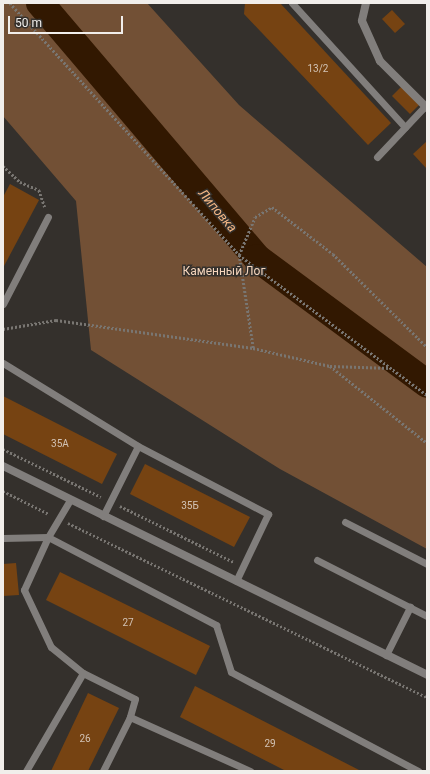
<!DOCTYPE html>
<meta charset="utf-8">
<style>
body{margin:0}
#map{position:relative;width:430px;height:774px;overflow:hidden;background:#34302c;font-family:Roboto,sans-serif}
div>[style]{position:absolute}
.green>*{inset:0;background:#725035}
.river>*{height:28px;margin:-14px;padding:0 14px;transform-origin:14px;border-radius:14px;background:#321801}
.building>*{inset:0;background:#764312}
.path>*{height:2.5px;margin-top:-1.25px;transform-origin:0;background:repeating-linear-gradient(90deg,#797672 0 2px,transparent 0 4px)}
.service>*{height:7px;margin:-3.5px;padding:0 3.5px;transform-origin:3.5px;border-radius:3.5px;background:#817e7c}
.minor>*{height:8px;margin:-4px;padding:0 4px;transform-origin:4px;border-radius:4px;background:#817e7c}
span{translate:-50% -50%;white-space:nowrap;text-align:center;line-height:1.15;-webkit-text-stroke:3px #34302c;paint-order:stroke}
.number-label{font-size:10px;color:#d2c3b5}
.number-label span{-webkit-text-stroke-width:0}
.park-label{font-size:12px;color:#f5d5bc}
.water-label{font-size:13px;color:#f6b885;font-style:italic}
.frame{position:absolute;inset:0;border:4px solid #f1eeeb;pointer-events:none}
.scale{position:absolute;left:8px;top:16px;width:115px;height:18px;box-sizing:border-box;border:2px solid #f1eeeb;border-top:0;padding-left:5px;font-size:12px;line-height:14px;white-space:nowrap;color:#f1eeeb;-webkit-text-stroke:3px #34302c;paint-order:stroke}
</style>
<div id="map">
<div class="green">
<div style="clip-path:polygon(3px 3px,147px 3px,239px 105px,427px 267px,427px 549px,280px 469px,91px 350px,76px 201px,3px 116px)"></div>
</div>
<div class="river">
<div style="left:40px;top:3px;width:335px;rotate:49.6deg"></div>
<div style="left:257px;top:258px;width:212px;rotate:36.5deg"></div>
</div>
<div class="building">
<div style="clip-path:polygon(245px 3px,280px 3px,391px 123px,368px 145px,244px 14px)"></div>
<div style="clip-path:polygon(392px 10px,405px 24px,395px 33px,382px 19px)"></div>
<div style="clip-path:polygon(402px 86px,419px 105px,410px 114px,392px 96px)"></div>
<div style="clip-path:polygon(427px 141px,427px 169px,413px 154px)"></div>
<div style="clip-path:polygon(10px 184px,39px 200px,3px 268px,3px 197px)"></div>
<div style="clip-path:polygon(3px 396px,117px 454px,102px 484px,3px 434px)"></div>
<div style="clip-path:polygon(145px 464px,250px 517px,234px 547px,130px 494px)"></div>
<div style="clip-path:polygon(16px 563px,19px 595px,3px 596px,3px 564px)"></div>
<div style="clip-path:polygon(60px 572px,210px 646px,196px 675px,46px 600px)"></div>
<div style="clip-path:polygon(195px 686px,361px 771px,286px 771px,180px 717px)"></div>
<div style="clip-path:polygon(88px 693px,119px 708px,88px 771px,51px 771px)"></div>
</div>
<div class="path">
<div style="left:10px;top:3px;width:341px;rotate:47.7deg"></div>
<div style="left:239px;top:255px;width:234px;rotate:36.7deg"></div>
<div style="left:3px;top:166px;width:23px;rotate:43deg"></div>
<div style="left:20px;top:182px;width:21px;rotate:23deg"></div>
<div style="left:39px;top:190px;width:18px;rotate:71deg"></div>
<div style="left:3px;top:329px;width:54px;rotate:-9.6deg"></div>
<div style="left:56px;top:320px;width:199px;rotate:8.1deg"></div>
<div style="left:253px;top:348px;width:79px;rotate:13.2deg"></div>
<div style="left:330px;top:366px;width:124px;rotate:38.4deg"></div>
<div style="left:253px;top:348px;width:94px;rotate:-98.6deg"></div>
<div style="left:239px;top:255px;width:41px;rotate:-67.2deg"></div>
<div style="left:255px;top:217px;width:20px;rotate:-30deg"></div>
<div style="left:272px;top:207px;width:77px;rotate:37.6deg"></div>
<div style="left:333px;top:254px;width:132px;rotate:44.7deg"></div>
<div style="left:330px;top:366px;width:61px;rotate:1.9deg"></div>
<div style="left:3px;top:449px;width:109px;rotate:26.1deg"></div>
<div style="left:3px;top:491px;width:51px;rotate:26.6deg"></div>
<div style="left:120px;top:506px;width:127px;rotate:26.2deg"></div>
<div style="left:68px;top:523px;width:399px;rotate:25.9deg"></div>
</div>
<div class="service">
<div style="left:292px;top:3px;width:168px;rotate:47.7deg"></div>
<div style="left:377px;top:157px;width:70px;rotate:-46.7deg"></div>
<div style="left:3px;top:304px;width:98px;rotate:-62.7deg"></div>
<div style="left:3px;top:363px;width:158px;rotate:31.6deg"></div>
<div style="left:138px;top:446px;width:147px;rotate:27.6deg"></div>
<div style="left:268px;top:514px;width:74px;rotate:115.5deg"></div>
<div style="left:70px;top:500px;width:43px;rotate:120.7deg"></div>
<div style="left:48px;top:537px;width:58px;rotate:114.4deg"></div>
<div style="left:24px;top:590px;width:63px;rotate:64.7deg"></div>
<div style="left:51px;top:647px;width:41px;rotate:39.1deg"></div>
<div style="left:83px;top:673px;width:58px;rotate:26.6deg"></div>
<div style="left:135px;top:699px;width:19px;rotate:106deg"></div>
<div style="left:130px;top:717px;width:60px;rotate:116.6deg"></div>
<div style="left:103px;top:516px;width:78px;rotate:-63.4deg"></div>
<div style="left:345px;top:522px;width:92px;rotate:27.1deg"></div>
<div style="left:3px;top:538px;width:45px;rotate:-1.3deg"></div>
<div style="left:48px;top:537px;width:190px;rotate:27.6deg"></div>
<div style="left:216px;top:625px;width:49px;rotate:72.3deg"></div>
<div style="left:231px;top:672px;width:212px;rotate:27.9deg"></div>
<div style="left:317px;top:560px;width:123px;rotate:27deg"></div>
<div style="left:386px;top:655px;width:54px;rotate:-63.4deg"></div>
<div style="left:130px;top:717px;width:132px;rotate:24.2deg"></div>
<div style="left:26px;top:771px;width:113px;rotate:-59.8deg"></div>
</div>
<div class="minor">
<div style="left:366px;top:3px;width:18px;rotate:103deg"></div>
<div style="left:362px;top:21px;width:44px;rotate:65.8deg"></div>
<div style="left:380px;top:61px;width:66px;rotate:45deg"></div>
<div style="left:3px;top:466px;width:473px;rotate:26.2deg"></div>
</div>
<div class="number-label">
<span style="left:318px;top:69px">13/2</span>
<span style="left:60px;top:444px">35А</span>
<span style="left:190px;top:506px">35Б</span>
<span style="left:128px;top:623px">27</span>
<span style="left:85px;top:739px">26</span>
<span style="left:270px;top:744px">29</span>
</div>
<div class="park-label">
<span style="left:224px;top:272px">Каменный Лог</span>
</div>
<div class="water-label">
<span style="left:217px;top:211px;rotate:50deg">Липовка</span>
</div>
<div class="frame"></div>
<div class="scale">50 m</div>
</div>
